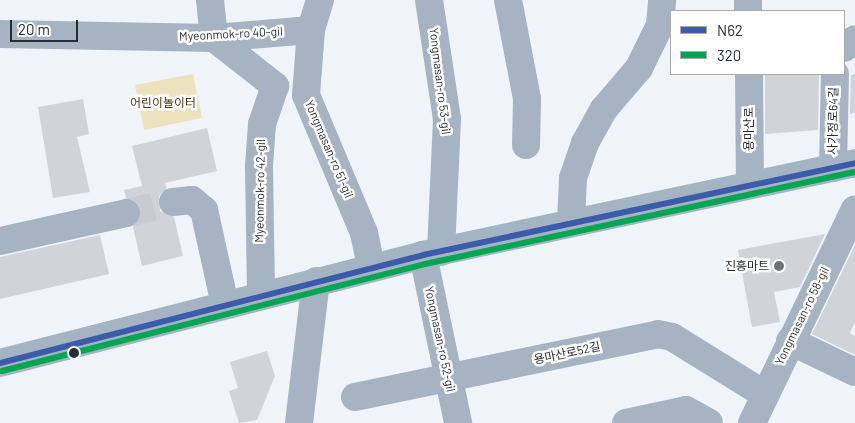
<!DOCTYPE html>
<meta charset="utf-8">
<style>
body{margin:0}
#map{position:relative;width:855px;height:423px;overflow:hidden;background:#eff4f9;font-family:Barlow,"Noto Sans KR",sans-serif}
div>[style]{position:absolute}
.green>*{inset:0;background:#eee2be}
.building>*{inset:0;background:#d0d4d8}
.minor-tunnel>*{height:28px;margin-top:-14px;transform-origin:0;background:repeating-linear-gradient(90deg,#c7ccd1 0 28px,transparent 0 42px)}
.minor>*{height:28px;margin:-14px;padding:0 14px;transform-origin:14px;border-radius:14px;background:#a5b3c2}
.major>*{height:28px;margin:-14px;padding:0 14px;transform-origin:14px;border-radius:14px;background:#a4b4c2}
.bus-1>*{height:6px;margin:-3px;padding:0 3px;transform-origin:3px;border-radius:3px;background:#3d5bab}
.bus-2>*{height:6px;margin:-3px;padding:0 3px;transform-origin:3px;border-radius:3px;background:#00a651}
.dots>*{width:14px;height:14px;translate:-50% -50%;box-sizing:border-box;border:2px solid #fff;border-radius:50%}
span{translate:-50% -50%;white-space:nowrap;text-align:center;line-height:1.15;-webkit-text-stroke:5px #fff;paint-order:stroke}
.street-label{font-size:12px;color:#282c30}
.park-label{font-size:12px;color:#493a10}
.poi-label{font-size:12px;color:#282c30}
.right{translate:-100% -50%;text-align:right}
.legend{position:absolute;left:670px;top:10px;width:175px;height:65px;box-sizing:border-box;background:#fff;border:1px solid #a9abac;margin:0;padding:6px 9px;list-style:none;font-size:15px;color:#282c30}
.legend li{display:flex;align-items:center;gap:10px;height:25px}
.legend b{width:25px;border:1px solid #a9abac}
.scale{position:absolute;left:10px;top:20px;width:68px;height:22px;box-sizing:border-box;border:2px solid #282c30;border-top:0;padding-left:6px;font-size:15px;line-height:18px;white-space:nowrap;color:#282c30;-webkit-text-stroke:4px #fff;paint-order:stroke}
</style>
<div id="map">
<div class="green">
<div style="clip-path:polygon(193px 74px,202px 118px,144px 130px,135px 85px)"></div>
</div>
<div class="building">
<div style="clip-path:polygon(765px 74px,819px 74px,818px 130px,765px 134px)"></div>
<div style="clip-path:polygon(855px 74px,855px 113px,850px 114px,851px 75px)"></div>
<div style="clip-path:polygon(83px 99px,89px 134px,77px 137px,90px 192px,53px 198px,38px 107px)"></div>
<div style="clip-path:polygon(207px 128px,217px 171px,165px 183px,167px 188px,159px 196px,160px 211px,174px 217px,183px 256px,142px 266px,133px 227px,141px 218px,141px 209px,137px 202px,126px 198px,124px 190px,142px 186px,132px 146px)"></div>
<div style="clip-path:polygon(825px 234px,800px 287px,774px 292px,780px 322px,752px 327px,738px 250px)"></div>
<div style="clip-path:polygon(100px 235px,109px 274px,0 299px,0 257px)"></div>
<div style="clip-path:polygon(855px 245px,855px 322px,850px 333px,855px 336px,855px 355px,812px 334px)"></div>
<div style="clip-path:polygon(267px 351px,275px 376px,257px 420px,239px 423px,229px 391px,238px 388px,230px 362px)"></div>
</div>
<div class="minor-tunnel">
<div style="left:126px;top:213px;width:48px;rotate:-13.2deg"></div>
</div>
<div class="minor">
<div style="left:210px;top:0;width:38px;rotate:84deg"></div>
<div style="left:214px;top:38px;width:78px;rotate:38.2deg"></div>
<div style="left:275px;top:86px;width:40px;rotate:108.9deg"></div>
<div style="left:262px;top:124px;width:42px;rotate:94.1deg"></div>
<div style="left:259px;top:166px;width:129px;rotate:89.1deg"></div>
<div style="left:320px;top:0;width:31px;rotate:107deg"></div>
<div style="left:311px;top:30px;width:65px;rotate:94.4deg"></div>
<div style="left:306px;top:95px;width:150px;rotate:67.2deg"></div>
<div style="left:364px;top:233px;width:35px;rotate:78deg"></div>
<div style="left:429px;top:0;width:120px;rotate:81.4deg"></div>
<div style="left:447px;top:119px;width:133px;rotate:92.6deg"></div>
<div style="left:508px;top:0;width:101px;rotate:79.1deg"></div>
<div style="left:527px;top:99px;width:46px;rotate:91.2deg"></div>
<div style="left:748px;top:0;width:11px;rotate:90deg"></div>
<div style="left:0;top:34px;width:214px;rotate:1.1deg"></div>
<div style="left:214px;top:38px;width:97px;rotate:-4.7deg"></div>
<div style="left:844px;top:48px;width:14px;rotate:-39deg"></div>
<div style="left:749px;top:74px;width:111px;rotate:89.5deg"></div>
<div style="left:833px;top:168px;width:94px;rotate:-88.8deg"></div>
<div style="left:173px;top:202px;width:19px;rotate:-6deg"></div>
<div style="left:192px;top:200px;width:16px;rotate:40deg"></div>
<div style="left:204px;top:210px;width:97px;rotate:77.5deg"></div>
<div style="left:571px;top:222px;width:44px;rotate:-87.4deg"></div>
<div style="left:573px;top:178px;width:37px;rotate:-71deg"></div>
<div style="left:585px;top:143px;width:39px;rotate:-61deg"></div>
<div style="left:604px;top:109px;width:54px;rotate:-49.5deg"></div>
<div style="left:639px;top:68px;width:48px;rotate:-64deg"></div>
<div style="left:660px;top:25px;width:25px;rotate:-85deg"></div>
<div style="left:0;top:241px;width:129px;rotate:-12.5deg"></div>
<div style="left:423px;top:255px;width:172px;rotate:78.2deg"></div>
<div style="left:790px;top:341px;width:72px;rotate:25.5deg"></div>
<div style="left:355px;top:397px;width:309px;rotate:-11.7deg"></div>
<div style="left:658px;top:334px;width:14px;rotate:12deg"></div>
<div style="left:672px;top:337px;width:108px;rotate:31.8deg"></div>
<div style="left:299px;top:423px;width:143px;rotate:-83.2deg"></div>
<div style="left:626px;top:423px;width:61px;rotate:-12.2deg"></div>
<div style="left:686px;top:410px;width:26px;rotate:29deg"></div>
<div style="left:752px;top:423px;width:237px;rotate:-64.3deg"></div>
</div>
<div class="major">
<div style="left:0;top:363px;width:437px;rotate:-14.3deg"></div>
<div style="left:423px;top:255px;width:442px;rotate:-12deg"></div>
</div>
<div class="bus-1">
<div style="left:0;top:363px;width:437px;rotate:-14.3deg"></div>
<div style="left:423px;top:255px;width:442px;rotate:-12deg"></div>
</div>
<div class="bus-2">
<div style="left:2px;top:371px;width:436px;rotate:-14.2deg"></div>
<div style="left:425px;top:264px;width:440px;rotate:-12.1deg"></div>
</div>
<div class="dots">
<div style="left:779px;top:266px;background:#6e7276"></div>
<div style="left:74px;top:353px;background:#282c30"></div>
</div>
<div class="street-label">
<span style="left:231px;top:34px;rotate:-3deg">Myeonmok-ro 40-gil</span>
<span style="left:440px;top:81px;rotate:83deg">Yongmasan-ro 53-gil</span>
<span style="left:833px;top:121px;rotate:-89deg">사가정로64길</span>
<span style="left:749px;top:129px;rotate:-90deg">용마산로</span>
<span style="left:329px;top:149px;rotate:67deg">Yongmasan-ro 51-gil</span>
<span style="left:260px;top:191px;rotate:-89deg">Myeonmok-ro 42-gil</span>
<span style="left:802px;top:316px;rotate:-64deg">Yongmasan-ro 58-gil</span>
<span style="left:440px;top:339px;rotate:78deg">Yongmasan-ro 52-gil</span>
<span style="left:567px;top:353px;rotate:-12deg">용마산로52길</span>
</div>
<div class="park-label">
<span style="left:163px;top:103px">어린이놀이터</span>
</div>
<div class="poi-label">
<span class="right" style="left:769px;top:266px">진흥마트</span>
</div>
<ul class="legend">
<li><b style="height:6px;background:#3d5bab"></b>N62</li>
<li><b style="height:6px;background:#00a651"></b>320</li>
</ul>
<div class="scale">20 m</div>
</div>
